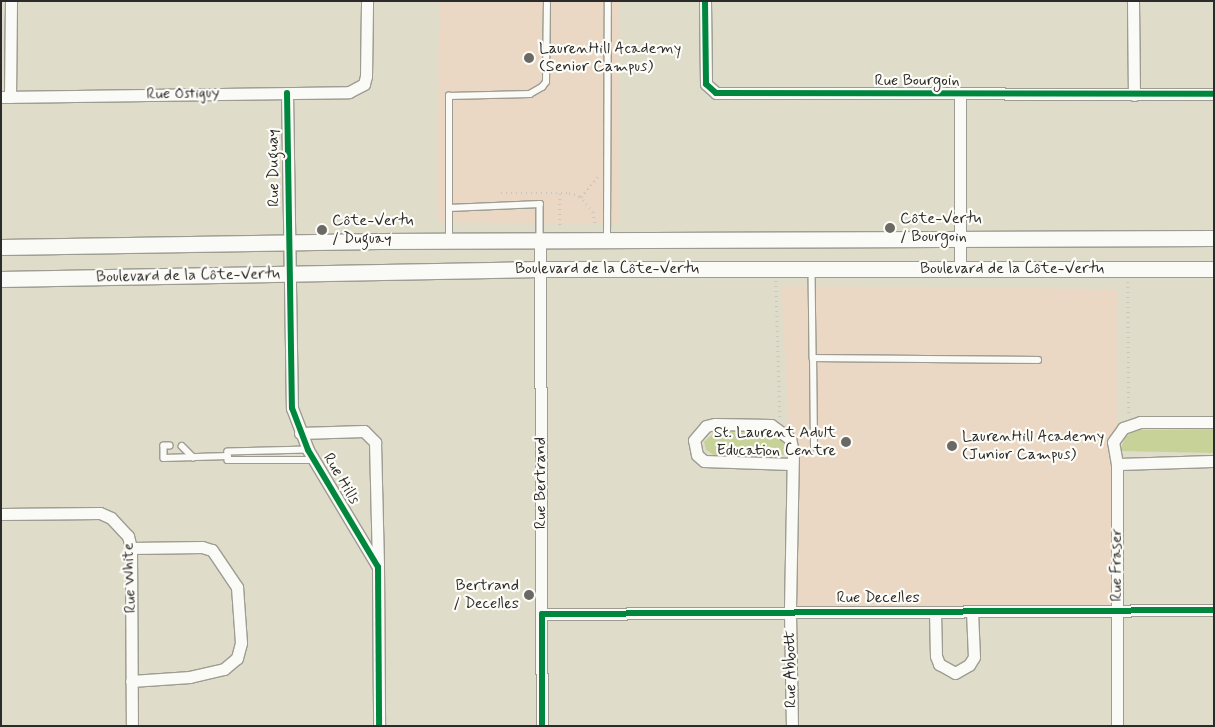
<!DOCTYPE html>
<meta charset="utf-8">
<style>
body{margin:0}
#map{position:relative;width:1215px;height:727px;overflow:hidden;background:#dfdcca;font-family:Mynerve,sans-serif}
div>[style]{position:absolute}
.built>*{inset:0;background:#ead8c4}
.green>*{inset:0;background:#c6d298}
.path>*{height:2.5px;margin-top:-1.25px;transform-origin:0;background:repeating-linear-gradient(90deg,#c7c7c2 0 1px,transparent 0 5px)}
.roads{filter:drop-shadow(1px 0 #9e9c92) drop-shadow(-1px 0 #9e9c92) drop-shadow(0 1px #9e9c92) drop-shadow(0 -1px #9e9c92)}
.service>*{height:5.5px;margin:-2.75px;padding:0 2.75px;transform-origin:2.75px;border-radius:2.75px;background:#fafaf7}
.minor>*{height:11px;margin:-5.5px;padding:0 5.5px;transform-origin:5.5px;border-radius:5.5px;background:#fafaf7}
.secondary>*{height:15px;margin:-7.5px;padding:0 7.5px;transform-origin:7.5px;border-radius:7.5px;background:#fafaf7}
.cycleway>*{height:6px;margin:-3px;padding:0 3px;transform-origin:3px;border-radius:3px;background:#00873e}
.dots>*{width:14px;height:14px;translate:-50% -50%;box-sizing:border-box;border:2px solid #fdfcf7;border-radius:50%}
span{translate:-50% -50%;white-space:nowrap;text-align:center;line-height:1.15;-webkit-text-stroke:4.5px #fdfcf7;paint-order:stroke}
.poi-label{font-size:16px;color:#2b2b2b}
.left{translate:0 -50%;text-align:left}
.right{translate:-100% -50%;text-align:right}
.street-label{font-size:16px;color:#2b2b2b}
.frame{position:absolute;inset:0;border:2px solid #2b2b2b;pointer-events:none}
</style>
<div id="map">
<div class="built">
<div style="clip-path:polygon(439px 1px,620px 1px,619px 224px,437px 222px)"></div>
<div style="clip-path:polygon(781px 286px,1118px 289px,1118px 611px,790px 613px,791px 464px)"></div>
</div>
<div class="green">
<div style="clip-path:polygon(1214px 429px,1214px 453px,1120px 451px,1125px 437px,1136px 430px)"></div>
<div style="clip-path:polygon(715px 432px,773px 433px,783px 441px,787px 451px,783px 455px,714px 455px,706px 450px,704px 442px)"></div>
</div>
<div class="path">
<div style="left:501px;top:193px;width:68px"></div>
<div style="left:569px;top:193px;width:11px;rotate:15deg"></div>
<div style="left:580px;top:196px;width:21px;rotate:51deg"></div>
<div style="left:593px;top:212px;width:14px;rotate:78deg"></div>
<div style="left:560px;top:194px;width:32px;rotate:90deg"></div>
<div style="left:581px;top:197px;width:26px;rotate:-50deg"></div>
<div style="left:776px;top:281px;width:137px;rotate:88.3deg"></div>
<div style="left:1128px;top:282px;width:132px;rotate:89.6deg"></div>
</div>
<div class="roads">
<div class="service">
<div style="left:449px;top:208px;width:91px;rotate:-2.5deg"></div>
<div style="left:540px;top:204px;width:35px;rotate:90deg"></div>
<div style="left:449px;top:239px;width:143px;rotate:-90deg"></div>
<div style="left:449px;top:96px;width:81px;rotate:-1.4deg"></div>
<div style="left:530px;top:94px;width:14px;rotate:-30deg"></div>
<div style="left:542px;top:87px;width:6px;rotate:-51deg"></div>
<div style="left:546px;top:82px;width:81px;rotate:-89.3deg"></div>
<div style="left:607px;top:240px;width:239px;rotate:-89.8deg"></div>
<div style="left:812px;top:270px;width:88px;rotate:89.3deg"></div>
<div style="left:170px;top:446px;width:6px;rotate:180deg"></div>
<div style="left:164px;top:446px;width:12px;rotate:90deg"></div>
<div style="left:164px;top:458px;width:64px;rotate:-1.8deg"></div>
<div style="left:182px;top:446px;width:16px;rotate:45deg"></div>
<div style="left:814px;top:447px;width:89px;rotate:-90.6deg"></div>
<div style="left:813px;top:358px;width:225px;rotate:0.5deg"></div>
<div style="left:308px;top:450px;width:80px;rotate:178.6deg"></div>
<div style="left:228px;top:452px;width:8px;rotate:90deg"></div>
<div style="left:228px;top:460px;width:85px"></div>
</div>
<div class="minor">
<div style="left:705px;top:1px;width:83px;rotate:89.3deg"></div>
<div style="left:706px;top:84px;width:13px;rotate:42deg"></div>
<div style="left:716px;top:93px;width:498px;rotate:0.1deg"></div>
<div style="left:1133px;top:1px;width:94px;rotate:89.4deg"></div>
<div style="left:287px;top:93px;width:315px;rotate:89.1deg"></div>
<div style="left:292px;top:408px;width:45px;rotate:69.1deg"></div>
<div style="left:308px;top:450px;width:136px;rotate:59.1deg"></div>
<div style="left:378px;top:567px;width:159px;rotate:89.6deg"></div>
<div style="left:1px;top:97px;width:348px;rotate:-0.8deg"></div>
<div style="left:349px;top:92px;width:17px;rotate:-28deg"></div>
<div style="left:364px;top:84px;width:8px;rotate:-76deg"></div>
<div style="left:366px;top:76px;width:75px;rotate:-89.2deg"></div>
<div style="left:10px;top:97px;width:96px;rotate:-89.4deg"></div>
<div style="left:540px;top:240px;width:486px;rotate:89.8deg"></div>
<div style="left:960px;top:269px;width:174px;rotate:-90deg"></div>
<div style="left:300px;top:433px;width:64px;rotate:-1.8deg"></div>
<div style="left:364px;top:431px;width:16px;rotate:45deg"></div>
<div style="left:375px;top:442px;width:123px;rotate:88.6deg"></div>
<div style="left:791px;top:464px;width:87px;rotate:-178deg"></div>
<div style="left:704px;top:461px;width:9px;rotate:-139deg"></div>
<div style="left:697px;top:455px;width:15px;rotate:-101deg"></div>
<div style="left:694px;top:440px;width:18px;rotate:-49deg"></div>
<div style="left:706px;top:426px;width:9px;rotate:-13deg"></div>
<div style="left:715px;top:424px;width:56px;rotate:1deg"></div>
<div style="left:771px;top:425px;width:24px;rotate:36deg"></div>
<div style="left:790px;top:439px;width:12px;rotate:76deg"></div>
<div style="left:793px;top:451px;width:162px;rotate:91.1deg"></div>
<div style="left:790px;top:613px;width:113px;rotate:89deg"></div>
<div style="left:1117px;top:464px;width:97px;rotate:-1.8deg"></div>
<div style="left:1px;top:514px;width:99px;rotate:-0.6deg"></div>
<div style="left:100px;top:513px;width:12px;rotate:24deg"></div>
<div style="left:111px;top:518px;width:25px;rotate:47deg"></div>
<div style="left:128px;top:536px;width:12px;rotate:76deg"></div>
<div style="left:131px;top:548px;width:178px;rotate:89.7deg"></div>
<div style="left:131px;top:548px;width:71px;rotate:-0.8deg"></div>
<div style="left:202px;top:547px;width:10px;rotate:17deg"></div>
<div style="left:212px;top:550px;width:45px;rotate:56deg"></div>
<div style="left:237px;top:587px;width:56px;rotate:85.9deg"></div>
<div style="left:241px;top:643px;width:16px;rotate:105deg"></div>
<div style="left:237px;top:658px;width:17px;rotate:140deg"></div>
<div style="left:224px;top:669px;width:35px;rotate:167deg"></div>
<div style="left:190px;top:677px;width:59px;rotate:176.1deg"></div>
<div style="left:935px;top:612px;width:44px;rotate:88.7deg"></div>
<div style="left:936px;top:656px;width:9px;rotate:69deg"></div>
<div style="left:939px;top:664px;width:18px;rotate:29deg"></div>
<div style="left:955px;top:673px;width:16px;rotate:-30deg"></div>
<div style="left:969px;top:665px;width:9px;rotate:-58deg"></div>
<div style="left:974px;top:657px;width:45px;rotate:-92.5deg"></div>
<div style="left:542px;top:614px;width:672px;rotate:-0.34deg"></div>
<div style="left:1117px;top:726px;width:262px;rotate:-90deg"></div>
<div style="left:1117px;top:464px;width:22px;rotate:-100deg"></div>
<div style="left:1113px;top:442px;width:17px;rotate:-54deg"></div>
<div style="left:1123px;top:428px;width:18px;rotate:-19deg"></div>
<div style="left:1140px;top:422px;width:74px"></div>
</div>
<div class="secondary">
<div style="left:1px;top:247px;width:378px;rotate:-0.9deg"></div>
<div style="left:379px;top:241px;width:835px;rotate:-0.21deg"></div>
<div style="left:1px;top:279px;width:538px;rotate:-1.06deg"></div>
<div style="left:539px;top:269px;width:675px"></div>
</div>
</div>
<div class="cycleway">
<div style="left:705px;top:1px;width:83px;rotate:89.3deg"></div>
<div style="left:706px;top:84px;width:13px;rotate:42deg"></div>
<div style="left:716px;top:93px;width:498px;rotate:0.1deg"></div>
<div style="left:287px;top:93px;width:315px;rotate:89.1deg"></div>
<div style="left:292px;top:408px;width:45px;rotate:69.1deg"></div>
<div style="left:308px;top:450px;width:136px;rotate:59.1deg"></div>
<div style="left:378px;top:567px;width:159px;rotate:89.6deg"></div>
<div style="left:542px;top:726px;width:112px;rotate:-90deg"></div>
<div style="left:542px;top:614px;width:672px;rotate:-0.34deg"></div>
</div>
<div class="dots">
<div style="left:529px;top:58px;background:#6a6963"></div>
<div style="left:890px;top:228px;background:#6a6963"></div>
<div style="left:322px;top:230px;background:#6a6963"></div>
<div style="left:846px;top:442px;background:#6a6963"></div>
<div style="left:952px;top:446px;background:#6a6963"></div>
<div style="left:529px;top:595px;background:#6a6963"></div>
</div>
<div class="poi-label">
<span class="left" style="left:539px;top:58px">LaurenHill Academy<br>(Senior Campus)</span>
<span class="left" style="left:900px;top:228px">Côte-Vertu<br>/ Bourgoin</span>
<span class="left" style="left:332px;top:230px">Côte-Vertu<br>/ Duguay</span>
<span class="right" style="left:836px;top:442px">St. Laurent Adult<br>Education Centre</span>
<span class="left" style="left:962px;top:446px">LaurenHill Academy<br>(Junior Campus)</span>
<span class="right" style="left:519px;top:595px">Bertrand<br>/ Decelles</span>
</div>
<div class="street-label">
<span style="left:917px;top:81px">Rue Bourgoin</span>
<span style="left:183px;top:94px;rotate:-1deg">Rue Ostiguy</span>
<span style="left:274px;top:168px;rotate:-91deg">Rue Duguay</span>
<span style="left:607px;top:269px">Boulevard de la Côte-Vertu</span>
<span style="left:1012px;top:269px">Boulevard de la Côte-Vertu</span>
<span style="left:188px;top:276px;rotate:-1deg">Boulevard de la Côte-Vertu</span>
<span style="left:341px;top:479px;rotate:59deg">Rue Hills</span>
<span style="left:541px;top:483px;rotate:-90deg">Rue Bertrand</span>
<span style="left:1117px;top:565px;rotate:-90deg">Rue Fraser</span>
<span style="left:130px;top:578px;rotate:-92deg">Rue White</span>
<span style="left:878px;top:598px">Rue Decelles</span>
<span style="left:791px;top:669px;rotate:-91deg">Rue Abbott</span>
</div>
<div class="frame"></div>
</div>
